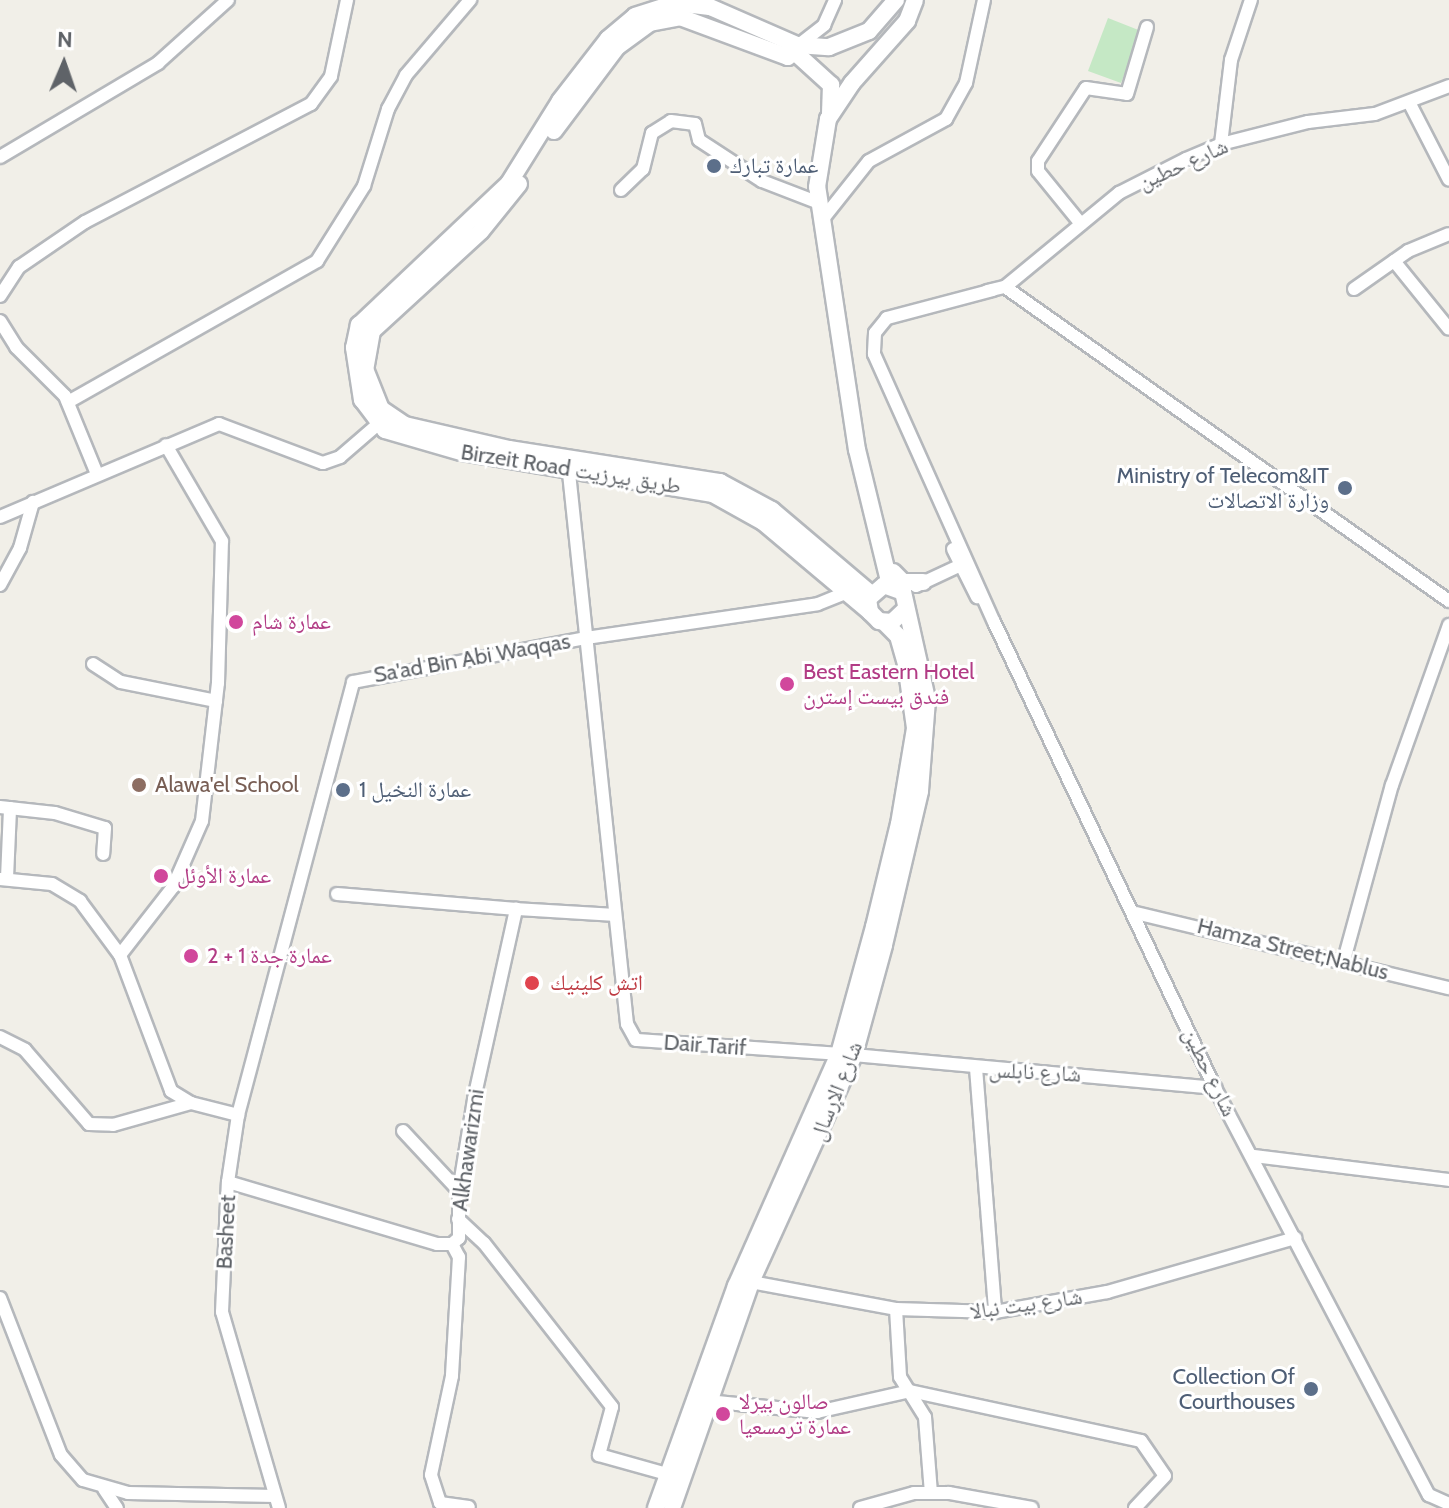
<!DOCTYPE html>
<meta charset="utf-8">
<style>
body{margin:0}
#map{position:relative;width:1449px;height:1508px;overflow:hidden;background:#f1efe8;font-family:Cabin,"Noto Naskh Arabic",sans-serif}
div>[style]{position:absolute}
.green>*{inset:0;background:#c5e8c5}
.roads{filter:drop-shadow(2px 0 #b5b8bc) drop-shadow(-2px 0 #b5b8bc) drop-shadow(0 2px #b5b8bc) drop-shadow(0 -2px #b5b8bc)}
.minor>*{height:12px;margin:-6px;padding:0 6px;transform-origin:6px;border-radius:6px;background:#fff}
.secondary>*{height:16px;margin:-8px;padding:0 8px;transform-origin:8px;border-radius:8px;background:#fff}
.dots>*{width:22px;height:22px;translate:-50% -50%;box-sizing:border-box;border:4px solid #fff;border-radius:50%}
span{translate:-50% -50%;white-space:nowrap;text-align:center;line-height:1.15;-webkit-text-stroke:6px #fff;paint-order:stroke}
.street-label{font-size:22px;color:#5f6368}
.service-label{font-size:22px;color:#4e5e75}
.left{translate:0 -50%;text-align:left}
.right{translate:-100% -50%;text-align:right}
.hotel-label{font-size:22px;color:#b23c85}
.education-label{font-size:22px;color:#785e54}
.health-label{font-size:22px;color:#be3a42}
.north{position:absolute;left:24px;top:24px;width:80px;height:80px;-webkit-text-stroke:6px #fff;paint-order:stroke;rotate:2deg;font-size:22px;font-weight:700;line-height:32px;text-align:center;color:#5f6368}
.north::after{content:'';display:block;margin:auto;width:28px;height:36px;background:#5f6368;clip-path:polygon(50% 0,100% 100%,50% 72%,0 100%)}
</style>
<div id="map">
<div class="green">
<div style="clip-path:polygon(1108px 18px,1141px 31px,1121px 83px,1088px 71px)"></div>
</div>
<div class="roads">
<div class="minor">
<div style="left:800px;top:44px;width:31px;rotate:-38deg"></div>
<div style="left:824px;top:25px;width:27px;rotate:-66deg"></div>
<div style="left:1410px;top:104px;width:85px;rotate:62.8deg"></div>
<div style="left:1221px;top:144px;width:85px;rotate:-83.2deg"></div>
<div style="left:1231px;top:60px;width:63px;rotate:-71.6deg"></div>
<div style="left:0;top:157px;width:184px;rotate:-30.7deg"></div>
<div style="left:158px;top:63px;width:94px;rotate:-42deg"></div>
<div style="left:621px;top:190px;width:30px;rotate:-44deg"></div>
<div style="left:643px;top:169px;width:37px;rotate:-76deg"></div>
<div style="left:652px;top:133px;width:22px;rotate:-32deg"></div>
<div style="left:671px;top:121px;width:24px;rotate:7deg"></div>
<div style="left:695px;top:124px;width:16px;rotate:76deg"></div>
<div style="left:699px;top:140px;width:75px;rotate:33.1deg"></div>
<div style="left:762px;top:181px;width:61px;rotate:21.1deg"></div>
<div style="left:822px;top:220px;width:75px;rotate:-51.5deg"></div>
<div style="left:869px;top:161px;width:88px;rotate:-28.6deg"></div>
<div style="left:946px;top:119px;width:41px;rotate:-60.9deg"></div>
<div style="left:966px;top:83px;width:85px;rotate:-77.8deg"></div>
<div style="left:1081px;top:224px;width:68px;rotate:-129.1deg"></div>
<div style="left:1038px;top:171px;width:10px;rotate:-90deg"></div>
<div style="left:1038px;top:161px;width:87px;rotate:-56.7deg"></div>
<div style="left:1086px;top:88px;width:41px;rotate:8.3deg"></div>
<div style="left:1127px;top:94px;width:70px;rotate:-73.4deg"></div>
<div style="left:1394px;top:261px;width:87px;rotate:51deg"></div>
<div style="left:1005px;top:287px;width:544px;rotate:35.27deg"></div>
<div style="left:1354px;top:289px;width:66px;rotate:-35.1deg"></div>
<div style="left:1408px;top:251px;width:44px;rotate:-22.5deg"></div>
<div style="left:993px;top:290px;width:110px;rotate:165.2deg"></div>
<div style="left:887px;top:318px;width:19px;rotate:129deg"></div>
<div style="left:875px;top:333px;width:21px;rotate:93deg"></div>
<div style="left:874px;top:354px;width:294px;rotate:65.9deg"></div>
<div style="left:994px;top:622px;width:516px;rotate:64.63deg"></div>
<div style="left:1215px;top:1088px;width:460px;rotate:62.3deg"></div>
<div style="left:1429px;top:1495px;width:22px;rotate:24deg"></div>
<div style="left:987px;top:291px;width:18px;rotate:-13deg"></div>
<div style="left:1005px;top:287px;width:148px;rotate:-39.5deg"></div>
<div style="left:1119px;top:193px;width:75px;rotate:-26.9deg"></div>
<div style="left:1186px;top:159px;width:38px;rotate:-23deg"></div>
<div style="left:1221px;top:144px;width:90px;rotate:-14.2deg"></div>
<div style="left:1308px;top:122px;width:67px;rotate:-6.8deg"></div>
<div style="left:1375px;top:114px;width:79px;rotate:-20.7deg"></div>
<div style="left:0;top:296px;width:35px;rotate:-57deg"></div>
<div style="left:19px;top:267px;width:80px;rotate:-34.3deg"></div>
<div style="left:85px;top:222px;width:255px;rotate:-27.6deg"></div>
<div style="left:311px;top:104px;width:34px;rotate:-54deg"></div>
<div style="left:331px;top:76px;width:78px;rotate:-78.1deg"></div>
<div style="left:0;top:321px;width:31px;rotate:58deg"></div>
<div style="left:16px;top:347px;width:69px;rotate:45deg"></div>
<div style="left:65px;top:396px;width:84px;rotate:67.7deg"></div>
<div style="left:68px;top:402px;width:286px;rotate:-29.5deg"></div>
<div style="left:317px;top:261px;width:89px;rotate:-57.9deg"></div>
<div style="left:364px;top:186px;width:81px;rotate:-72.7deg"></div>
<div style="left:388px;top:109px;width:38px;rotate:-62deg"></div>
<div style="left:406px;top:75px;width:99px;rotate:-49.5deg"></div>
<div style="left:569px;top:473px;width:554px;rotate:83.99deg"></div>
<div style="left:627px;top:1024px;width:18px;rotate:61deg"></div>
<div style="left:636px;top:1040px;width:203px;rotate:3.9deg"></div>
<div style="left:0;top:517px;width:238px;rotate:-23deg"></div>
<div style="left:219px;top:424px;width:111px;rotate:20.6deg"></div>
<div style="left:323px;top:463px;width:18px;rotate:-19deg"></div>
<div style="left:340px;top:457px;width:49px;rotate:-40.9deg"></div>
<div style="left:953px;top:549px;width:54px;rotate:63.4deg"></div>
<div style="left:0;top:585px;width:42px;rotate:-61.6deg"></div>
<div style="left:20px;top:548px;width:48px;rotate:-74.2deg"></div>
<div style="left:916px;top:586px;width:54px;rotate:-25.1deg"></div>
<div style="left:93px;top:664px;width:33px;rotate:33deg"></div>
<div style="left:121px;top:682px;width:97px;rotate:11.3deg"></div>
<div style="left:0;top:807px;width:55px;rotate:6.2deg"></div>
<div style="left:55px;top:813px;width:52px;rotate:16.7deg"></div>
<div style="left:105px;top:828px;width:26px;rotate:94deg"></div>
<div style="left:7px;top:878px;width:70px;rotate:-87.5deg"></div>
<div style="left:0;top:879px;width:52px;rotate:5.5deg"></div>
<div style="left:52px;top:884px;width:33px;rotate:31deg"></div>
<div style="left:80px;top:901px;width:67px;rotate:53.5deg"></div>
<div style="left:120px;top:955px;width:145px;rotate:69.4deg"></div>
<div style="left:171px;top:1091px;width:23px;rotate:31deg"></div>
<div style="left:191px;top:1103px;width:49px;rotate:14.3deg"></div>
<div style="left:337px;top:894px;width:180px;rotate:4.8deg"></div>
<div style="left:1136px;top:913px;width:322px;rotate:13.5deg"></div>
<div style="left:120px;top:955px;width:86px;rotate:-52.1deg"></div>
<div style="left:173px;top:887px;width:72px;rotate:-66.3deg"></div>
<div style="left:202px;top:821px;width:139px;rotate:-83.4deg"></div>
<div style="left:218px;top:683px;width:142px;rotate:-88.4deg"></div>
<div style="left:222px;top:541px;width:111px;rotate:-120.3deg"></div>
<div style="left:1344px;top:960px;width:181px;rotate:-74.7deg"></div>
<div style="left:1392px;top:785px;width:170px;rotate:-70.4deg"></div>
<div style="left:0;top:1037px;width:28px;rotate:27deg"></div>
<div style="left:25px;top:1050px;width:98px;rotate:49.1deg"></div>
<div style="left:89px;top:1124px;width:24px;rotate:2deg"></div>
<div style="left:113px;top:1125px;width:81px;rotate:-15.8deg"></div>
<div style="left:854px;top:1055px;width:363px;rotate:5.2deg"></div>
<div style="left:976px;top:1068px;width:245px;rotate:85.5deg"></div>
<div style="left:403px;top:1131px;width:82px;rotate:47deg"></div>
<div style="left:1254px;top:1156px;width:196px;rotate:7deg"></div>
<div style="left:228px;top:1182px;width:218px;rotate:16.5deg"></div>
<div style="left:437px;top:1244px;width:15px"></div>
<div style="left:458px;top:1219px;width:35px;rotate:43deg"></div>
<div style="left:484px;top:1243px;width:208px;rotate:52deg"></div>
<div style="left:612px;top:1407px;width:50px;rotate:105.2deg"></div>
<div style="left:599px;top:1455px;width:71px;rotate:15.6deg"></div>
<div style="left:452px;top:1244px;width:9px;rotate:-41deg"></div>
<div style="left:459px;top:1238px;width:47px;rotate:-90deg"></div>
<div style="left:459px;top:1191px;width:93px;rotate:-80.7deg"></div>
<div style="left:474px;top:1099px;width:195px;rotate:-77.5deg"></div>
<div style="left:516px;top:909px;width:98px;rotate:3.5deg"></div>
<div style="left:452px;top:1244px;width:15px;rotate:62deg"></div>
<div style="left:459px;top:1257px;width:119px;rotate:93.4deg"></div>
<div style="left:452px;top:1376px;width:101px;rotate:102deg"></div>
<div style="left:431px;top:1475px;width:29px;rotate:72deg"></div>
<div style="left:440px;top:1503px;width:29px;rotate:8deg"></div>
<div style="left:751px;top:1282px;width:147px;rotate:10.5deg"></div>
<div style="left:896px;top:1309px;width:99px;rotate:1.7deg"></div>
<div style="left:995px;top:1312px;width:114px;rotate:-10.1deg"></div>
<div style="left:1107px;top:1292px;width:196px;rotate:-16deg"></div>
<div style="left:0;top:1298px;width:168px;rotate:68.8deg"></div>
<div style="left:61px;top:1455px;width:33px;rotate:49deg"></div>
<div style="left:83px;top:1480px;width:47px;rotate:16.1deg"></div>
<div style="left:128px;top:1493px;width:147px;rotate:1.2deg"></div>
<div style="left:896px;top:1309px;width:68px;rotate:86.6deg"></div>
<div style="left:900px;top:1377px;width:47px;rotate:58deg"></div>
<div style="left:925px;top:1417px;width:76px;rotate:85.5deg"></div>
<div style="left:707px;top:1401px;width:111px;rotate:5.7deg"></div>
<div style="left:817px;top:1412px;width:95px;rotate:-12.7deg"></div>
<div style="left:910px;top:1391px;width:236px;rotate:12.2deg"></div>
<div style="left:1141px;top:1441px;width:42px;rotate:55.6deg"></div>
<div style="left:1165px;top:1476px;width:44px;rotate:133.2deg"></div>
<div style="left:104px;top:1489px;width:23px;rotate:56deg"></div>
<div style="left:279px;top:1508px;width:204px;rotate:-106.2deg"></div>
<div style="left:222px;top:1312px;width:130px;rotate:-87.4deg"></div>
<div style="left:228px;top:1182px;width:68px;rotate:-81.5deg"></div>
<div style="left:238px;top:1115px;width:448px;rotate:-75.1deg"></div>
<div style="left:353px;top:682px;width:237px;rotate:-10.7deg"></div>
<div style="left:586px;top:638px;width:234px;rotate:-8.3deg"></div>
<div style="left:818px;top:604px;width:27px;rotate:-22deg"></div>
<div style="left:860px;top:1508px;width:56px;rotate:-15.5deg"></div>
<div style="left:914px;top:1493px;width:35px"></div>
<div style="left:949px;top:1493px;width:84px;rotate:10.2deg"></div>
</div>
<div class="secondary">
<div style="left:797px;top:45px;width:10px;rotate:84deg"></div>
<div style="left:798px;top:55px;width:45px;rotate:42.3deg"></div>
<div style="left:831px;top:85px;width:28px;rotate:92deg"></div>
<div style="left:554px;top:131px;width:105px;rotate:-53.1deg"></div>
<div style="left:617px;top:47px;width:41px;rotate:-36deg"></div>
<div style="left:650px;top:23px;width:31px;rotate:-11deg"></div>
<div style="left:680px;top:17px;width:115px;rotate:20.3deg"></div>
<div style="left:788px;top:57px;width:15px;rotate:-53deg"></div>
<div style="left:519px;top:184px;width:60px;rotate:129deg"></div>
<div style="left:481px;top:231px;width:148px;rotate:137.5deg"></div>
<div style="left:372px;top:331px;width:39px;rotate:100deg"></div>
<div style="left:365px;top:369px;width:43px;rotate:68.2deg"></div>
<div style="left:381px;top:409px;width:29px;rotate:34deg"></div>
<div style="left:405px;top:425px;width:107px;rotate:13deg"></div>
<div style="left:509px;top:449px;width:214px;rotate:8.9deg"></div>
<div style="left:720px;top:482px;width:59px;rotate:28.3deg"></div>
<div style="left:772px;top:510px;width:130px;rotate:40.3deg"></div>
<div style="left:893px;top:572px;width:14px;rotate:45deg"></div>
<div style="left:903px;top:582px;width:20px"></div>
<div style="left:890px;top:585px;width:139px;rotate:-103.7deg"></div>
<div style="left:857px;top:450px;width:266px;rotate:-98.6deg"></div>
<div style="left:817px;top:187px;width:69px;rotate:-80.8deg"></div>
<div style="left:828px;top:119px;width:43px;rotate:-56.3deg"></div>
<div style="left:852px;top:83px;width:83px;rotate:-48.4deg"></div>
<div style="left:907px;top:21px;width:22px;rotate:-69deg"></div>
<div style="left:870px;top:612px;width:140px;rotate:-139.9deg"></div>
<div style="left:763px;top:522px;width:57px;rotate:-150.8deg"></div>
<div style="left:713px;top:494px;width:255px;rotate:-170.5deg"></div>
<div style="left:461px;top:452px;width:79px;rotate:-163.9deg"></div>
<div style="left:385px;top:430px;width:38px;rotate:-127deg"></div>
<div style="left:362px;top:400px;width:53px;rotate:-98.7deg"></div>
<div style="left:354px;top:348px;width:24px;rotate:-78deg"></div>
<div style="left:359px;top:325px;width:207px;rotate:-43.4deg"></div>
<div style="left:509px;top:183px;width:97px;rotate:-58.1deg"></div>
<div style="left:560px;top:101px;width:78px;rotate:-52.3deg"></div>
<div style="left:608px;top:39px;width:35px;rotate:-40deg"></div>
<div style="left:635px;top:16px;width:43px;rotate:-17.6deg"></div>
<div style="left:676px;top:3px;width:34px;rotate:7deg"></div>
<div style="left:710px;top:7px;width:95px;rotate:23.6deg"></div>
<div style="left:797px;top:45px;width:32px;rotate:4deg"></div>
<div style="left:829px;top:47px;width:43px;rotate:-21.8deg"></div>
<div style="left:869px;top:31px;width:41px;rotate:-48.9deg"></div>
<div style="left:656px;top:1508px;width:236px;rotate:-70.2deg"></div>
<div style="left:736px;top:1286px;width:254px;rotate:-66.1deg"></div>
<div style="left:839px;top:1054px;width:132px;rotate:-74.6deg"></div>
<div style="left:874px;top:927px;width:106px;rotate:-76.4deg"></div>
<div style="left:899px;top:824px;width:97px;rotate:-80.5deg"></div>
<div style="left:915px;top:728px;width:65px;rotate:-98deg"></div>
<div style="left:906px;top:664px;width:29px;rotate:-106deg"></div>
<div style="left:898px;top:636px;width:18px;rotate:-135deg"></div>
<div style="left:672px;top:1508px;width:239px;rotate:-70.7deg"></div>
<div style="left:751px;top:1282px;width:249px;rotate:-65.6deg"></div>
<div style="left:854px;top:1055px;width:114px;rotate:-74.7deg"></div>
<div style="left:884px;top:945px;width:158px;rotate:-76.8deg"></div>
<div style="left:920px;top:791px;width:92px;rotate:-85.6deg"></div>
<div style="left:927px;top:699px;width:110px;rotate:-102.6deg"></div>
<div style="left:903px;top:592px;width:20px;rotate:-160deg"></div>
<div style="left:884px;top:585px;width:21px;rotate:139deg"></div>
<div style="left:868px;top:599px;width:13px;rotate:81deg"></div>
<div style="left:870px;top:612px;width:13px;rotate:45deg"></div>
<div style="left:879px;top:621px;width:13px;rotate:4deg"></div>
<div style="left:892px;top:622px;width:18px;rotate:-43deg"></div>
</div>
</div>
<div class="dots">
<div style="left:714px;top:166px;background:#5c6f8a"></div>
<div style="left:1345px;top:488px;background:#5c6f8a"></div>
<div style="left:236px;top:622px;background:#d1479c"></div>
<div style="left:787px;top:684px;background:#d1479c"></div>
<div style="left:139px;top:785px;background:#8d6e63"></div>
<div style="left:343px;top:790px;background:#5c6f8a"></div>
<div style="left:161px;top:876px;background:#d1479c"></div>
<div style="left:191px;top:956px;background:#d1479c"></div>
<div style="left:532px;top:983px;background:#e0444e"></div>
<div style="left:1311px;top:1389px;background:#5c6f8a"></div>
<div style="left:723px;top:1414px;background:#d1479c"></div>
</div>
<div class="street-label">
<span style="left:1183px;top:164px;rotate:-24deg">شارع حطين</span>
<span style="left:571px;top:469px;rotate:9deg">Birzeit Road طريق بيرزيت</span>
<span style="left:472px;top:658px;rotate:-10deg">Sa'ad Bin Abi Waqqas</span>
<span style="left:1293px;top:949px;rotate:14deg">Hamza Street;Nablus</span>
<span style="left:705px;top:1045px;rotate:4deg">Dair Tarif</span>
<span style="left:1035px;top:1072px;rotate:3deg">شارع نابلس</span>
<span style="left:1210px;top:1072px;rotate:64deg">شارع حطين</span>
<span style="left:836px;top:1091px;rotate:-68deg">شارع الإرسال</span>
<span style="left:468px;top:1150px;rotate:-82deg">Alkhawarizmi</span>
<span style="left:226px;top:1232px;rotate:-87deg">Basheet</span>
<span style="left:1026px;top:1304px;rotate:-8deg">شارع بيت نبالا</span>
</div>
<div class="service-label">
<span class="left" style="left:730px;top:166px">عمارة تبارك</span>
<span class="right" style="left:1329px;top:488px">Ministry of Telecom&amp;IT<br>وزارة الاتصالات</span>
<span class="left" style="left:359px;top:790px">عمارة النخيل 1</span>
<span class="right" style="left:1295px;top:1389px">Collection Of<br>Courthouses</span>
</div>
<div class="hotel-label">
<span class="left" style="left:252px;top:622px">عمارة شام</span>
<span class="left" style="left:803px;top:684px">Best Eastern Hotel<br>فندق بيست إسترن</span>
<span class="left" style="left:177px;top:876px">عمارة الأوئل</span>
<span class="left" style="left:207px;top:956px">عمارة جدة 1 + 2</span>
<span class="left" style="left:739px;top:1414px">صالون بيرلا<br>عمارة ترمسعيا</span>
</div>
<div class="education-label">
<span class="left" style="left:155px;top:785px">Alawa'el School</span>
</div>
<div class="health-label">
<span class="left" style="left:550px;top:983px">اتش كلينيك</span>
</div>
<div class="north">N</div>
</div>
